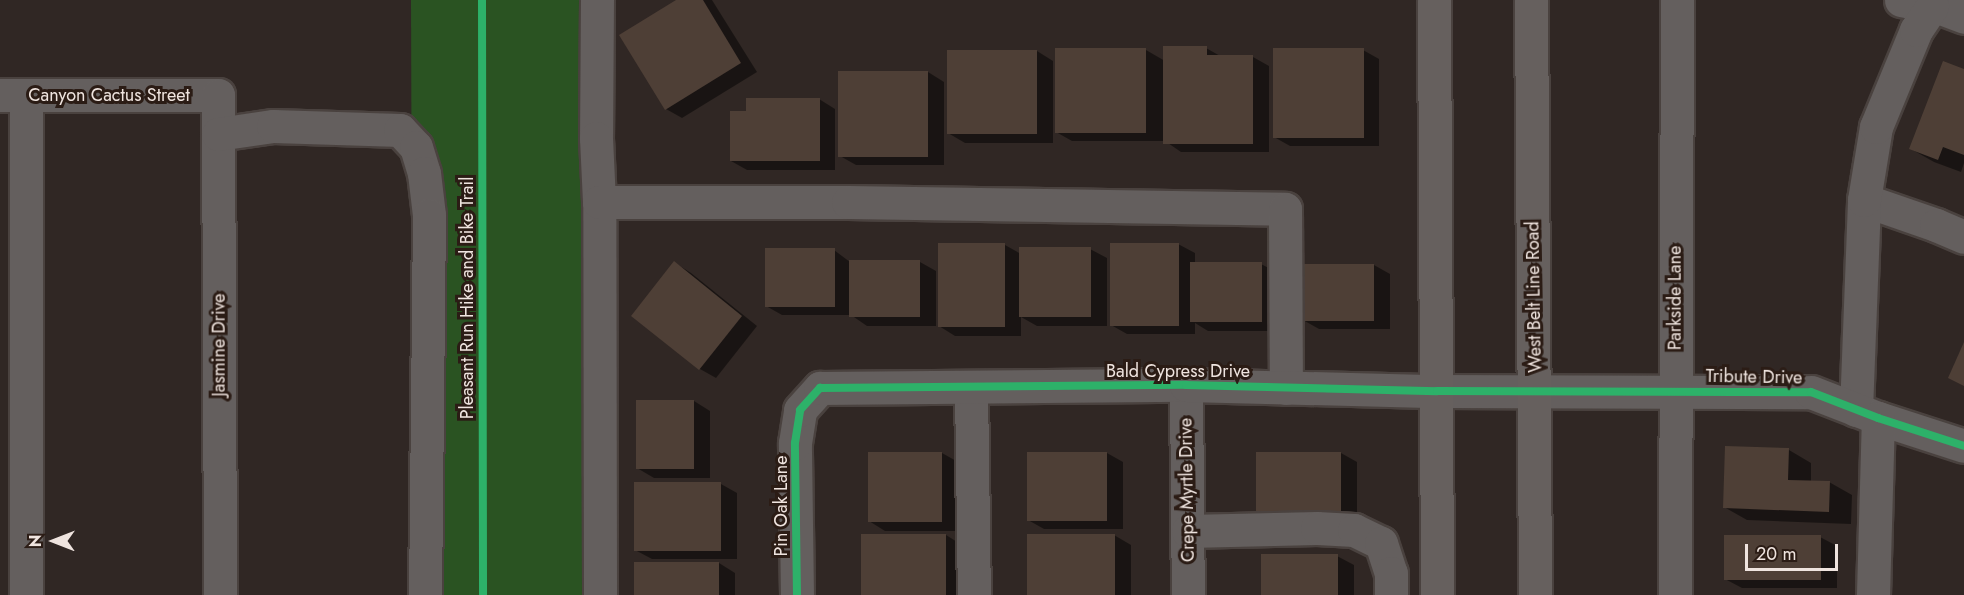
<!DOCTYPE html>
<style>
body{margin:0}
#map{position:relative;width:1964px;height:595px;overflow:hidden;background:#302724;font-family:Jost,sans-serif}
div>[style]{position:absolute}
.green>*{inset:0;background:#2a5322}
.shadow>*{inset:0;background:#0007}
.building>*{inset:0;background:#4e3f36}
.roads{filter:drop-shadow(2px 0 #4a423f) drop-shadow(-2px 0 #4a423f) drop-shadow(0 2px #4a423f) drop-shadow(0 -2px #4a423f)}
.minor>*{height:33px;margin:-16.5px;padding:0 16.5px;transform-origin:16.5px;border-radius:16.5px;background:#645f5e}
.major>*{height:33px;margin:-16.5px;padding:0 16.5px;transform-origin:16.5px;border-radius:16.5px;background:#66605e}
.cycleway>*{height:8px;margin:-4px;padding:0 4px;transform-origin:4px;border-radius:4px;background:#2db169}
span{translate:-50% -50%;white-space:nowrap;text-align:center;line-height:1.15;-webkit-text-stroke:6px #2b1c15;paint-order:stroke}
.street-label{font-size:18px;color:#efe4df}
.north{position:absolute;left:24px;top:511px;width:60px;height:60px;-webkit-text-stroke:4px #2b1c15;paint-order:stroke;rotate:270deg;font-size:16px;font-weight:700;line-height:24px;text-align:center;color:#efe4df}
.north::after{content:'';display:block;margin:auto;width:21px;height:27px;background:#efe4df;clip-path:polygon(50% 0,100% 100%,50% 72%,0 100%)}
.scale{position:absolute;left:1745px;top:544px;width:93px;height:27px;box-sizing:border-box;border:3px solid #efe4df;border-top:0;padding-left:8px;font-size:18px;line-height:21px;white-space:nowrap;color:#efe4df;-webkit-text-stroke:4px #2b1c15;paint-order:stroke}
</style>
<div id="map">
<div class="green">
<div style="clip-path:polygon(411px 0,587px 0,585px 595px,413px 595px)"></div>
</div>
<div class="shadow">
<div style="clip-path:polygon(679px 0,712px 0,757px 72px,682px 118px,666px 109px)"></div>
<div style="clip-path:polygon(1206px 48px,1222px 57px,1253px 57px,1269px 66px,1269px 152px,1181px 152px,1165px 141px,1072px 141px,1056px 132px,1146px 50px,1165px 61px)"></div>
<div style="clip-path:polygon(1363px 50px,1379px 59px,1379px 146px,1290px 146px,1274px 137px)"></div>
<div style="clip-path:polygon(1037px 51px,1053px 61px,1053px 143px,965px 143px,948px 133px)"></div>
<div style="clip-path:polygon(1964px 71px,1964px 163px,1961px 172px,1934px 162px,1911px 149px)"></div>
<div style="clip-path:polygon(928px 72px,944px 82px,944px 165px,856px 165px,840px 156px)"></div>
<div style="clip-path:polygon(819px 99px,835px 109px,835px 170px,747px 170px,731px 161px,748px 112px)"></div>
<div style="clip-path:polygon(1178px 244px,1195px 253px,1195px 264px,1261px 264px,1278px 273px,1278px 331px,1208px 331px,1195px 323px,1195px 334px,1127px 334px,1111px 325px)"></div>
<div style="clip-path:polygon(939px 245px,1005px 245px,1021px 254px,1090px 249px,1107px 258px,1107px 326px,1037px 326px,1021px 317px,1021px 336px,955px 336px,939px 326px)"></div>
<div style="clip-path:polygon(834px 250px,850px 262px,920px 262px,936px 271px,936px 326px,867px 326px,851px 315px,782px 315px,766px 306px)"></div>
<div style="clip-path:polygon(675px 263px,691px 273px,757px 326px,716px 378px,700px 369px)"></div>
<div style="clip-path:polygon(1374px 265px,1390px 274px,1390px 329px,1319px 329px,1303px 320px)"></div>
<div style="clip-path:polygon(694px 401px,710px 411px,710px 478px,654px 478px,637px 468px)"></div>
<div style="clip-path:polygon(1789px 450px,1811px 463px,1811px 482px,1829px 482px,1852px 495px,1851px 524px,1747px 520px,1724px 507px)"></div>
<div style="clip-path:polygon(942px 453px,958px 462px,958px 531px,885px 531px,869px 521px)"></div>
<div style="clip-path:polygon(1028px 453px,1107px 453px,1123px 462px,1123px 529px,1044px 529px,1028px 520px)"></div>
<div style="clip-path:polygon(1258px 453px,1341px 453px,1357px 462px,1357px 527px)"></div>
<div style="clip-path:polygon(721px 484px,737px 493px,737px 559px,652px 559px,635px 550px)"></div>
<div style="clip-path:polygon(946px 535px,962px 545px,962px 595px,862px 595px)"></div>
<div style="clip-path:polygon(1114px 535px,1131px 545px,1131px 595px,1028px 595px)"></div>
<div style="clip-path:polygon(1820px 537px,1837px 546px,1837px 588px,1742px 588px,1725px 579px)"></div>
<div style="clip-path:polygon(1337px 556px,1354px 565px,1354px 595px,1262px 595px)"></div>
<div style="clip-path:polygon(719px 563px,735px 573px,735px 595px,635px 595px)"></div>
</div>
<div class="building">
<div style="clip-path:polygon(676px 0,703px 0,741px 63px,665px 110px,619px 35px)"></div>
<div style="clip-path:polygon(1163px 46px,1207px 46px,1207px 55px,1253px 55px,1253px 144px,1163px 144px)"></div>
<div style="clip-path:polygon(1055px 48px,1146px 48px,1146px 133px,1055px 133px)"></div>
<div style="clip-path:polygon(1273px 48px,1364px 48px,1364px 138px,1273px 138px)"></div>
<div style="clip-path:polygon(947px 50px,1037px 50px,1037px 134px,947px 134px)"></div>
<div style="clip-path:polygon(1943px 61px,1964px 69px,1964px 155px,1943px 147px,1938px 160px,1909px 149px)"></div>
<div style="clip-path:polygon(838px 71px,928px 71px,928px 157px,838px 157px)"></div>
<div style="clip-path:polygon(746px 98px,820px 98px,820px 161px,730px 161px,730px 111px,746px 111px)"></div>
<div style="clip-path:polygon(938px 243px,1005px 243px,1005px 327px,938px 327px)"></div>
<div style="clip-path:polygon(1110px 243px,1179px 243px,1179px 326px,1110px 326px)"></div>
<div style="clip-path:polygon(1019px 247px,1091px 247px,1091px 317px,1019px 317px)"></div>
<div style="clip-path:polygon(765px 248px,835px 248px,835px 307px,765px 307px)"></div>
<div style="clip-path:polygon(849px 260px,920px 260px,920px 317px,849px 317px)"></div>
<div style="clip-path:polygon(674px 261px,742px 316px,699px 370px,631px 316px)"></div>
<div style="clip-path:polygon(1190px 262px,1262px 262px,1262px 322px,1190px 322px)"></div>
<div style="clip-path:polygon(1302px 264px,1374px 264px,1374px 321px,1302px 321px)"></div>
<div style="clip-path:polygon(1964px 342px,1964px 386px,1948px 378px)"></div>
<div style="clip-path:polygon(636px 400px,694px 400px,694px 469px,636px 469px)"></div>
<div style="clip-path:polygon(1725px 446px,1789px 448px,1788px 480px,1830px 481px,1829px 512px,1723px 508px)"></div>
<div style="clip-path:polygon(868px 452px,942px 452px,942px 522px,868px 522px)"></div>
<div style="clip-path:polygon(1027px 452px,1107px 452px,1107px 521px,1027px 521px)"></div>
<div style="clip-path:polygon(1256px 452px,1341px 452px,1341px 519px,1256px 519px)"></div>
<div style="clip-path:polygon(634px 482px,721px 482px,721px 551px,634px 551px)"></div>
<div style="clip-path:polygon(861px 534px,946px 534px,946px 595px,861px 595px)"></div>
<div style="clip-path:polygon(1027px 534px,1115px 534px,1115px 595px,1027px 595px)"></div>
<div style="clip-path:polygon(1724px 535px,1821px 535px,1821px 580px,1724px 580px)"></div>
<div style="clip-path:polygon(1261px 554px,1338px 554px,1338px 595px,1261px 595px)"></div>
<div style="clip-path:polygon(634px 562px,719px 562px,719px 595px,634px 595px)"></div>
</div>
<div class="roads">
<div class="minor">
<div style="left:597px;top:0;width:138px;rotate:90.4deg"></div>
<div style="left:596px;top:138px;width:64px;rotate:87.3deg"></div>
<div style="left:1901px;top:0;width:41px;rotate:11.3deg"></div>
<div style="left:1941px;top:8px;width:25px;rotate:21deg"></div>
<div style="left:0;top:95px;width:218px"></div>
<div style="left:218px;top:95px;width:500px;rotate:89.77deg"></div>
<div style="left:26px;top:95px;width:500px;rotate:90deg"></div>
<div style="left:218px;top:134px;width:56px;rotate:-8.3deg"></div>
<div style="left:273px;top:126px;width:127px;rotate:1.8deg"></div>
<div style="left:400px;top:130px;width:23px;rotate:47deg"></div>
<div style="left:416px;top:147px;width:27px;rotate:73deg"></div>
<div style="left:424px;top:173px;width:42px;rotate:83.2deg"></div>
<div style="left:429px;top:215px;width:380px;rotate:90.6deg"></div>
<div style="left:1864px;top:200px;width:76px;rotate:19.1deg"></div>
<div style="left:1936px;top:225px;width:30px;rotate:23deg"></div>
<div style="left:1186px;top:385px;width:210px;rotate:89.5deg"></div>
<div style="left:971px;top:387px;width:208px;rotate:89.2deg"></div>
<div style="left:1856px;top:410px;width:210px;rotate:-87.8deg"></div>
<div style="left:1864px;top:200px;width:74px;rotate:-80.7deg"></div>
<div style="left:1876px;top:127px;width:105px;rotate:-67.6deg"></div>
<div style="left:1916px;top:30px;width:29px;rotate:-56deg"></div>
<div style="left:1188px;top:531px;width:129px;rotate:-1.3deg"></div>
<div style="left:1317px;top:528px;width:37px;rotate:3deg"></div>
<div style="left:1354px;top:530px;width:30px;rotate:26deg"></div>
<div style="left:1381px;top:543px;width:32px;rotate:72deg"></div>
<div style="left:1391px;top:573px;width:22px;rotate:90deg"></div>
<div style="left:600px;top:595px;width:393px;rotate:-90.1deg"></div>
<div style="left:599px;top:202px;width:249px"></div>
<div style="left:848px;top:202px;width:437px;rotate:0.9deg"></div>
<div style="left:1285px;top:209px;width:179px;rotate:89.7deg"></div>
<div style="left:797px;top:595px;width:152px;rotate:-90.8deg"></div>
<div style="left:795px;top:443px;width:33px;rotate:-81deg"></div>
<div style="left:800px;top:410px;width:30px;rotate:-48deg"></div>
<div style="left:820px;top:388px;width:366px;rotate:-0.5deg"></div>
<div style="left:1186px;top:385px;width:251px;rotate:1.4deg"></div>
<div style="left:1437px;top:391px;width:374px;rotate:0.2deg"></div>
<div style="left:1811px;top:392px;width:72px;rotate:21.2deg"></div>
<div style="left:1878px;top:418px;width:90px;rotate:18deg"></div>
<div style="left:1675px;top:595px;width:595px;rotate:-89.81deg"></div>
<div style="left:1873px;top:595px;width:177px;rotate:-88.4deg"></div>
</div>
<div class="major">
<div style="left:1434px;top:0;width:595px;rotate:89.71deg"></div>
<div style="left:1531px;top:0;width:595px;rotate:89.61deg"></div>
</div>
</div>
<div class="cycleway">
<div style="left:482px;top:0;width:595px;rotate:89.9deg"></div>
<div style="left:797px;top:595px;width:152px;rotate:-90.8deg"></div>
<div style="left:795px;top:443px;width:33px;rotate:-81deg"></div>
<div style="left:800px;top:410px;width:30px;rotate:-48deg"></div>
<div style="left:820px;top:388px;width:366px;rotate:-0.5deg"></div>
<div style="left:1186px;top:385px;width:251px;rotate:1.4deg"></div>
<div style="left:1437px;top:391px;width:374px;rotate:0.2deg"></div>
<div style="left:1811px;top:392px;width:72px;rotate:21.2deg"></div>
<div style="left:1878px;top:418px;width:90px;rotate:18deg"></div>
</div>
<div class="street-label">
<span style="left:109px;top:95px">Canyon Cactus Street</span>
<span style="left:1534px;top:297px;rotate:-91deg">West Belt Line Road</span>
<span style="left:467px;top:298px;rotate:-90deg">Pleasant Run Hike and Bike Trail</span>
<span style="left:1675px;top:298px;rotate:-90deg">Parkside Lane</span>
<span style="left:219px;top:345px;rotate:-90deg">Jasmine Drive</span>
<span style="left:1178px;top:371px">Bald Cypress Drive</span>
<span style="left:1754px;top:377px;rotate:1deg">Tribute Drive</span>
<span style="left:1187px;top:490px;rotate:-91deg">Crepe Myrtle Drive</span>
<span style="left:781px;top:506px;rotate:-90deg">Pin Oak Lane</span>
</div>
<div class="north">N</div>
<div class="scale">20 m</div>
</div>
